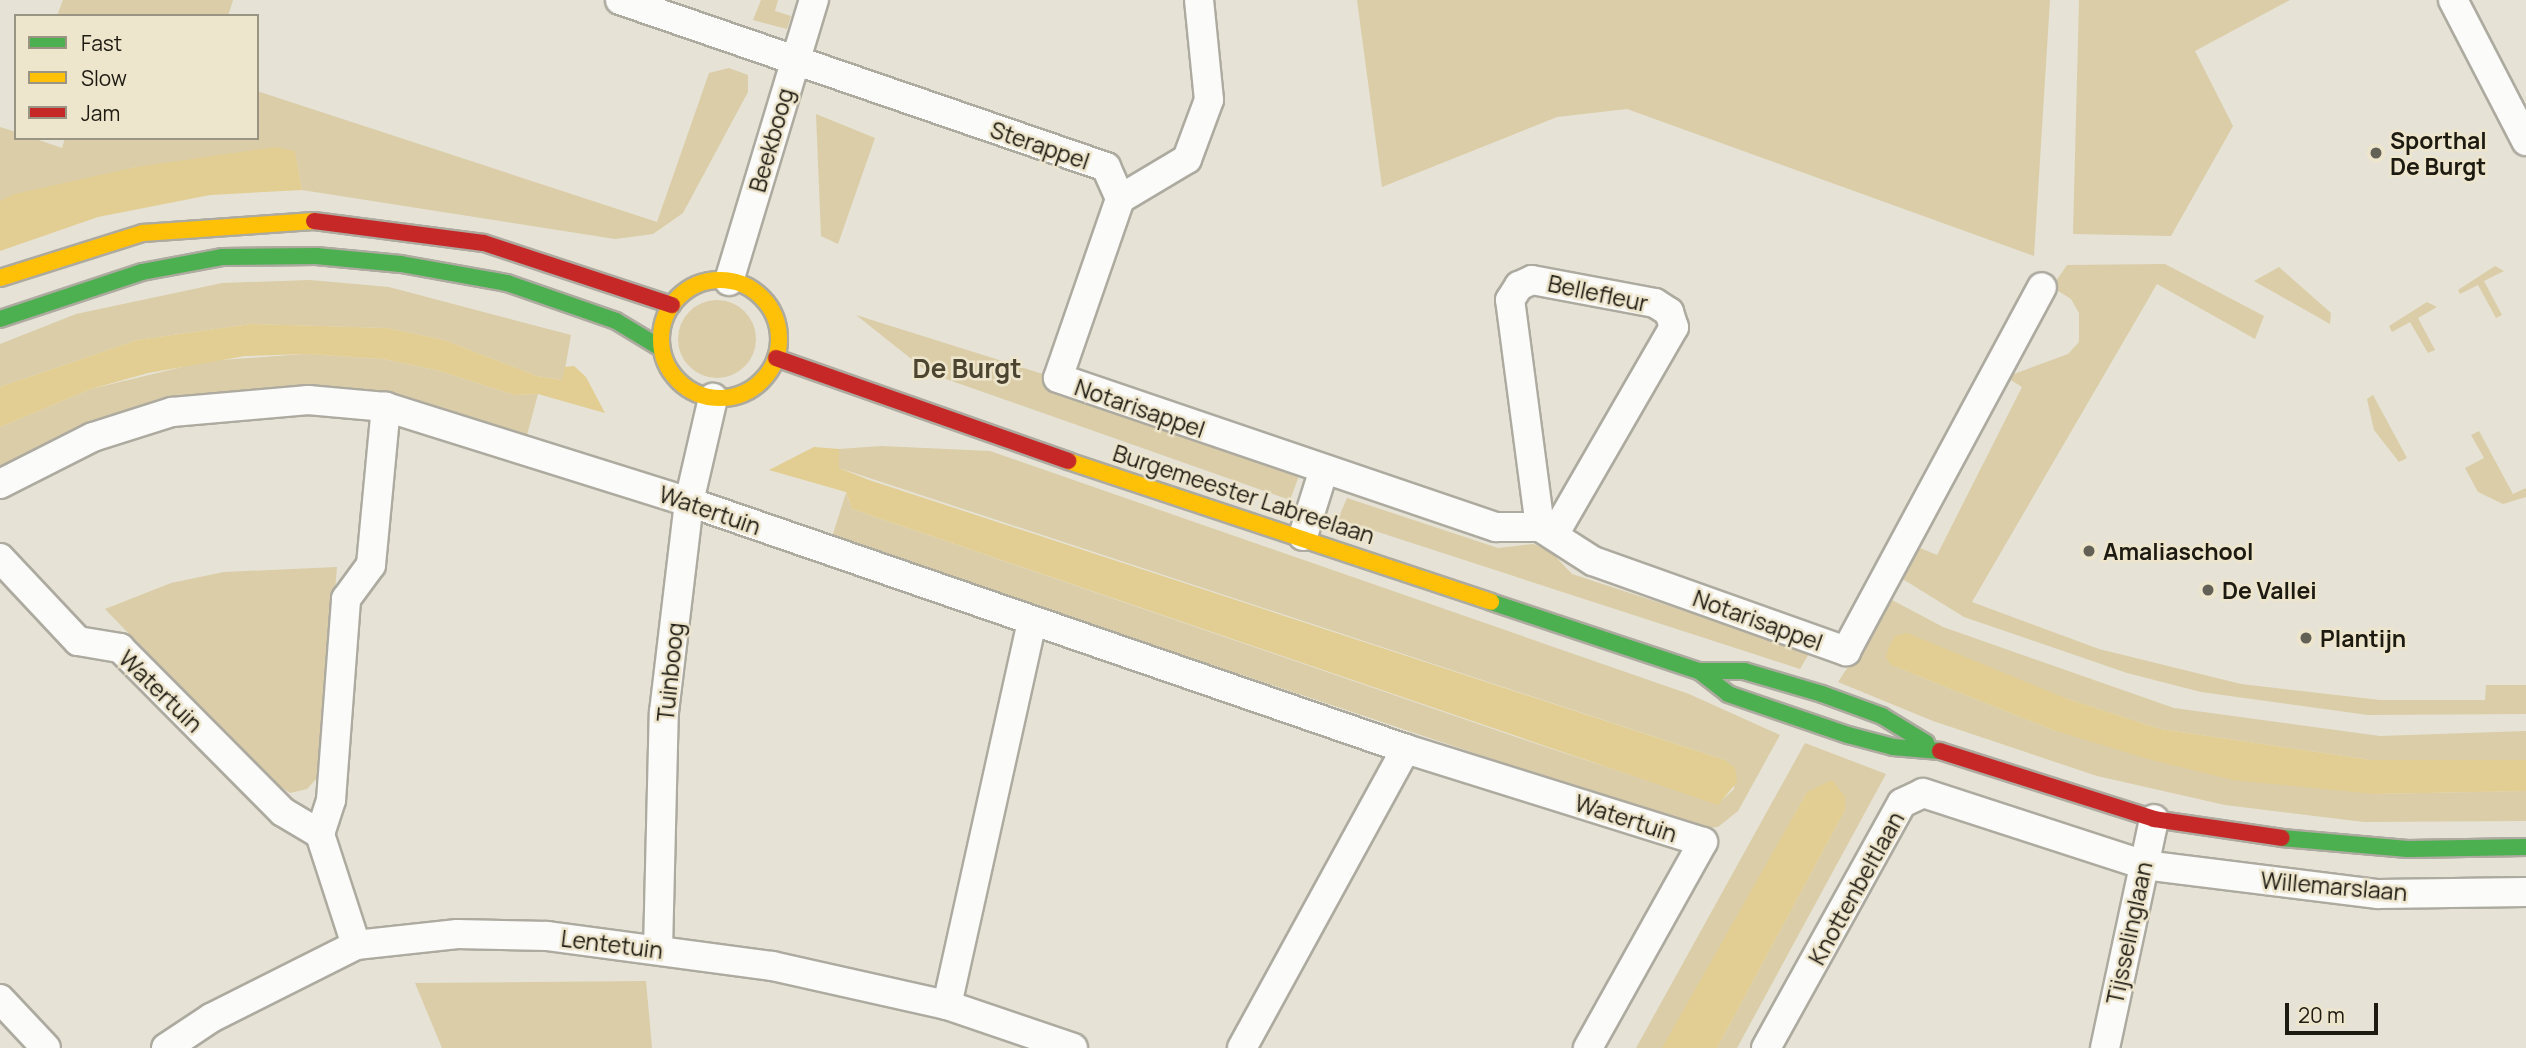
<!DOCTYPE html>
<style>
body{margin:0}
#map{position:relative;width:2526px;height:1048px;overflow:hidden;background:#e6e2d5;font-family:Manrope,sans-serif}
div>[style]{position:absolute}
.green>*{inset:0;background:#dacda7}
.round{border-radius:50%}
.water>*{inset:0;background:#e2ce92}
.roads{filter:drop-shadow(2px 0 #adaaa0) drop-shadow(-2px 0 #adaaa0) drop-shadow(0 2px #adaaa0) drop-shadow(0 -2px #adaaa0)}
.street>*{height:28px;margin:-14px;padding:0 14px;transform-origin:14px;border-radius:14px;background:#fbfbf9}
.fast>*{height:16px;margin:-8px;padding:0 8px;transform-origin:8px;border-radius:8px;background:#4caf50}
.slow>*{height:16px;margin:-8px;padding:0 8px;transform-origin:8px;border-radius:8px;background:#ffc107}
.slow>.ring{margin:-8px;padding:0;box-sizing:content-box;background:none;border:16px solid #ffc107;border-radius:50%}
.jam>*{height:16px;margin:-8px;padding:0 8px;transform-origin:8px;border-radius:8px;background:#c62828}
.dots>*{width:19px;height:19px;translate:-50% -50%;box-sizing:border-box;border:4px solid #eee5cd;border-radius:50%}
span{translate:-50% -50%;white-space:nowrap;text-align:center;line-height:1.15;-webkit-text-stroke:5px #eee5cd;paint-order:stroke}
.street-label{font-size:23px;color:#1d1a11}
.poi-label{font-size:23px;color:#1d1a11;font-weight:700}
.left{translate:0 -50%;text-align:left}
.quarter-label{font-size:26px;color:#4b4430;font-weight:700}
.legend{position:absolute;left:14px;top:14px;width:245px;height:126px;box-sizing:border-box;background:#eee5cd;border:2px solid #9a9482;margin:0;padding:9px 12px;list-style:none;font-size:21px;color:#1d1a11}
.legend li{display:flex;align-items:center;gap:14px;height:35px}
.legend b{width:35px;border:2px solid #9a9482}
.scale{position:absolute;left:2285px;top:1003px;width:93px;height:32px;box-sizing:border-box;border:4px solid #1d1a11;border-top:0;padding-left:9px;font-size:21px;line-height:24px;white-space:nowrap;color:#1d1a11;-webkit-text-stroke:5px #eee5cd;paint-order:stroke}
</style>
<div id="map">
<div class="green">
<div style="clip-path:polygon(63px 0,233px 0,228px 16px,57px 16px)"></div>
<div style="clip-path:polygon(761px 0,778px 0,775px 11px,791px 16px,787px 29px,753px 20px)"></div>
<div style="clip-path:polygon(1357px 0,2050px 0,2034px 256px,1627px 109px,1557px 117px,1382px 187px)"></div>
<div style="clip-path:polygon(2079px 0,2290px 0,2195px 51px,2233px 126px,2171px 236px,2073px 234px)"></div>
<div style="clip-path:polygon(729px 68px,748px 75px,748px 92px,683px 213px,653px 234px,615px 239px,302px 190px,295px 152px,136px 167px,0 201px,0 127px,16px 132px,16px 138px,33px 138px,62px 148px,65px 138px,257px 138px,257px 91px,657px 222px,709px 73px)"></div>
<div style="clip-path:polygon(816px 114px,875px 138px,838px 244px,821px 236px)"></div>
<div style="clip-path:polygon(2165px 264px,2264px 316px,2255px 339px,2157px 284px,1972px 602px,2099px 649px,2241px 684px,2380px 700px,2485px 700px,2486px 685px,2526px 685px,2526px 714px,2368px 715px,2201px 692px,2127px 673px,1964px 617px,1901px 578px,1920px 548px,1937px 555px,2022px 387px,2006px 377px,2068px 354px,2079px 342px,2079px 313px,2071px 299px,2052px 287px,2067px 265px)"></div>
<div style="clip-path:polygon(2495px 266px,2504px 271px,2484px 281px,2502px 315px,2496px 318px,2478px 285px,2460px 294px,2458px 290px)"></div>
<div style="clip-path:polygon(2279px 267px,2331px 313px,2330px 324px,2254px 281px)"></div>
<div style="clip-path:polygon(310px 280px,389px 287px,571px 335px,563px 380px,537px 376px,444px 340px,387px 328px,251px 324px,137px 340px,0 387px,0 344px,76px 314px,222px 283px)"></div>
<div class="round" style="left:678px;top:300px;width:78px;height:78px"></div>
<div style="clip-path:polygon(2427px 302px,2437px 307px,2418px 318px,2435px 350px,2428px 353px,2410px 322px,2392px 332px,2389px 326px)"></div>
<div style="clip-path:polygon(856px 315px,1043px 374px,1052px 390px,1299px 476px,1290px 500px,929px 373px)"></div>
<div style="clip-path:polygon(305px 354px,383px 359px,436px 370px,515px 395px,538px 394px,527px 435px,425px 403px,377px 393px,249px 389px,180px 398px,103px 420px,0 467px,0 427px,91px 389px,207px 361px)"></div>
<div style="clip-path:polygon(2373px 395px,2407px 458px,2399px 462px,2374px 430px,2367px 399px)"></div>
<div style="clip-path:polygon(2479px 431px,2513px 494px,2526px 488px,2526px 497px,2503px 504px,2478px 492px,2465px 468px,2484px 458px,2471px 435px)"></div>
<div style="clip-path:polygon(881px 446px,990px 451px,1689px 694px,1780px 735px,1738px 811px,1718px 827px,1700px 829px,832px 537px,846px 493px,852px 509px,1519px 738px,1718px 804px,1734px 789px,1735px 769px,1725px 760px,839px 468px,839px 449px)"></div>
<div style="clip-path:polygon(1347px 498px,1498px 548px,1533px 544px,1549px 550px,1572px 574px,1810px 652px,1800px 669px,1338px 519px)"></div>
<div style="clip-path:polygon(337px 567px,319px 776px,307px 789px,290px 793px,272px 781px,105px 609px,171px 583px,224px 572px)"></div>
<div style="clip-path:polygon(1892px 600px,1943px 627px,2174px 708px,2380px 736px,2526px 731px,2526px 760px,2371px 760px,2160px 729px,2065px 698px,1891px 665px,2053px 730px,2375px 794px,2526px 791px,2526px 821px,2364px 822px,2225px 805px,2097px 776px,1933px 721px,1838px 682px)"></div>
<div style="clip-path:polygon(1805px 743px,1886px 774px,1737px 1048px,1717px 1048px,1845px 810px,1807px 792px,1664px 1048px,1636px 1048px)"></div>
<div style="clip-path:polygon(646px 981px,652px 1048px,442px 1048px,415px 983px)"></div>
</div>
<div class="water">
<div style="clip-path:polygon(275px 147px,295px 151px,302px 190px,210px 195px,98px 217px,0 251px,0 201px,15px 194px,136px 167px)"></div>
<div style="clip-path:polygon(251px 324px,387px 328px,444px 340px,537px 376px,562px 380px,565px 367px,574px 366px,586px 377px,605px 413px,538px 394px,515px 395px,436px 370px,383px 359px,305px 354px,245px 356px,148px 373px,91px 389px,0 427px,0 387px,137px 340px)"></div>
<div style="clip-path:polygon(814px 447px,839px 449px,839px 468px,869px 480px,1725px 760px,1735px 768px,1737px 782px,1718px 805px,852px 509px,846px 492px,769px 470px)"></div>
<div style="clip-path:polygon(1907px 633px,2065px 698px,2160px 729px,2371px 760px,2526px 760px,2526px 791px,2375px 794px,2233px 780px,2148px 759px,2053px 730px,1891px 665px,1886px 657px,1889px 647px,1895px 636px)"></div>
<div style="clip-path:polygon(1832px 780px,1845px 797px,1845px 810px,1717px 1048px,1662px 1048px,1807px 792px)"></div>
</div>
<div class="roads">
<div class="street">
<div style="left:620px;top:0;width:514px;rotate:18.96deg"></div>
<div style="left:1106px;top:167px;width:35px;rotate:66deg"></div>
<div style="left:1120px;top:199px;width:78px;rotate:-30.8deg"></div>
<div style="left:1187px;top:159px;width:63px;rotate:-69.6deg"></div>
<div style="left:1209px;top:100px;width:100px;rotate:-95.7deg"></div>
<div style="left:2453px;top:0;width:159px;rotate:62.6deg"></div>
<div style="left:1120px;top:199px;width:189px;rotate:109.1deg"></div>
<div style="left:1058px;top:378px;width:463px;rotate:18.8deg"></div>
<div style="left:1496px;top:527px;width:44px"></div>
<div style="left:1540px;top:527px;width:63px;rotate:32.7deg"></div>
<div style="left:1593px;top:561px;width:269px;rotate:19.6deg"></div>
<div style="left:1846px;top:651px;width:413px;rotate:-61.7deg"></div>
<div style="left:729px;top:281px;width:294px;rotate:-73.2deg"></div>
<div style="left:0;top:484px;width:104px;rotate:-26.8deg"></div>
<div style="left:93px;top:437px;width:83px;rotate:-17.6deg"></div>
<div style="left:172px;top:412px;width:137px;rotate:-5deg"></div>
<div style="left:308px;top:400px;width:78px;rotate:5.1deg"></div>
<div style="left:386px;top:407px;width:318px;rotate:17.4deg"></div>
<div style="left:689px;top:502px;width:758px;rotate:19.01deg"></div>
<div style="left:1406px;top:749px;width:311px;rotate:17.4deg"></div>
<div style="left:1703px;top:842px;width:236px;rotate:119.2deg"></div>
<div style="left:1540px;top:527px;width:229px;rotate:-97.5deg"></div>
<div style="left:1510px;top:300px;width:17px;rotate:-57deg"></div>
<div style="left:1519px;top:286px;width:14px;rotate:-25deg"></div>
<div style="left:1532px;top:280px;width:125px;rotate:10.6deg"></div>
<div style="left:1655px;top:303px;width:17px;rotate:33deg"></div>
<div style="left:1669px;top:312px;width:16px;rotate:72deg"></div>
<div style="left:1674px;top:327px;width:238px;rotate:120deg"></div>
<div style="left:1303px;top:536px;width:67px;rotate:-72.6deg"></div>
<div style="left:0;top:558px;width:114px;rotate:46.8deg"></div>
<div style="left:78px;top:641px;width:43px;rotate:9.5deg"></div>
<div style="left:120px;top:648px;width:231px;rotate:45.2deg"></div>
<div style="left:283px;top:812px;width:43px;rotate:30.7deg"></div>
<div style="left:356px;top:945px;width:117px;rotate:-108deg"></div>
<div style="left:320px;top:834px;width:36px;rotate:-72deg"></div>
<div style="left:331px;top:800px;width:202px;rotate:-85.7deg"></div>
<div style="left:346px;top:599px;width:42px;rotate:-53.7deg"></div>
<div style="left:371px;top:565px;width:159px;rotate:-84.6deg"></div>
<div style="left:658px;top:950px;width:238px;rotate:-88.6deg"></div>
<div style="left:664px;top:712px;width:211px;rotate:-83.2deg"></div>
<div style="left:689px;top:502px;width:107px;rotate:-77deg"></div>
<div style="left:0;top:999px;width:67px;rotate:46.8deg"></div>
<div style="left:947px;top:1005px;width:393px;rotate:-77.5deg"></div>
<div style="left:166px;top:1048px;width:54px;rotate:-33.7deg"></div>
<div style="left:211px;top:1018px;width:162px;rotate:-26.7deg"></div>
<div style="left:356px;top:945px;width:102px;rotate:-6.2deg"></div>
<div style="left:457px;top:934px;width:90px;rotate:1.3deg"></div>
<div style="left:547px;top:936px;width:227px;rotate:7.6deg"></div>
<div style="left:772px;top:966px;width:179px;rotate:12.6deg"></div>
<div style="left:947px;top:1005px;width:133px;rotate:18.8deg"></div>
<div style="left:1242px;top:1048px;width:341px;rotate:-61.3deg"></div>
<div style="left:1766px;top:1048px;width:280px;rotate:-61deg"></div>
<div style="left:1902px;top:803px;width:23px;rotate:-25deg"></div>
<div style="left:1923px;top:793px;width:232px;rotate:18deg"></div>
<div style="left:2144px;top:865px;width:236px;rotate:7.1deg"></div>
<div style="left:2378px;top:894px;width:148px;rotate:-0.8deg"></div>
<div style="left:2105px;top:1048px;width:234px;rotate:-77.9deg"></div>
</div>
<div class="fast">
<div style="left:0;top:319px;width:150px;rotate:-18.3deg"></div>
<div style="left:142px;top:272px;width:81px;rotate:-10.6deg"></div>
<div style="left:222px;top:257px;width:94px;rotate:-0.6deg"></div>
<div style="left:316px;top:256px;width:85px;rotate:5.4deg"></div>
<div style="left:401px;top:264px;width:108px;rotate:10.2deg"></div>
<div style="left:507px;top:283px;width:115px;rotate:19.2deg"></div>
<div style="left:616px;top:321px;width:52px;rotate:31deg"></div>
<div style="left:1491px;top:602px;width:219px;rotate:18.4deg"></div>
<div style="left:1699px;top:671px;width:37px;rotate:38deg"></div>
<div style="left:1728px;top:694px;width:127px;rotate:18.9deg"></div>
<div style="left:1848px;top:735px;width:47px;rotate:14.9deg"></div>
<div style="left:1893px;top:747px;width:47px;rotate:4.9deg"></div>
<div style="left:1699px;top:671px;width:45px"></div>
<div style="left:1744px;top:671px;width:81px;rotate:16.4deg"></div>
<div style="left:1822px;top:694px;width:64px;rotate:20.1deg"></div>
<div style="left:1882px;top:716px;width:52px;rotate:31.5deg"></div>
<div style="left:2282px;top:838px;width:126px;rotate:5deg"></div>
<div style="left:2408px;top:849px;width:118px;rotate:-1deg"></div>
</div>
<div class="slow">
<div style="left:0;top:278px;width:150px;rotate:-17.5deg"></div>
<div style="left:143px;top:233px;width:171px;rotate:-4deg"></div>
<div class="ring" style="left:661px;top:280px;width:102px;height:102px"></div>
<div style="left:1068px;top:461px;width:446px;rotate:18.4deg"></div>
</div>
<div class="jam">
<div style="left:314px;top:221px;width:171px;rotate:7.4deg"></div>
<div style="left:484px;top:243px;width:198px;rotate:18.3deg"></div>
<div style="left:776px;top:358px;width:310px;rotate:19.4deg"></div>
<div style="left:1940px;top:751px;width:225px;rotate:17.6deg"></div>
<div style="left:2154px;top:819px;width:129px;rotate:8.4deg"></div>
</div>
</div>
<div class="dots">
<div style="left:2376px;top:153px;background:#636056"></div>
<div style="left:2089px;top:551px;background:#636056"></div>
<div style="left:2208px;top:590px;background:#636056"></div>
<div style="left:2306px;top:638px;background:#636056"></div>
</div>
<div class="street-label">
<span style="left:771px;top:140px;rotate:-74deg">Beekboog</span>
<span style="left:1040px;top:145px;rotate:19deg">Sterappel</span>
<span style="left:1598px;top:293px;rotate:12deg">Bellefleur</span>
<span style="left:1140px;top:408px;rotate:19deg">Notarisappel</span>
<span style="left:1244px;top:494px;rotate:18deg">Burgemeester Labreelaan</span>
<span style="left:710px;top:510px;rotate:19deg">Watertuin</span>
<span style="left:1758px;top:620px;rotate:20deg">Notarisappel</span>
<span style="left:670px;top:672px;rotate:-84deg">Tuinboog</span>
<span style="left:161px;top:691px;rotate:44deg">Watertuin</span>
<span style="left:1626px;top:818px;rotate:18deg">Watertuin</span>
<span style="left:2334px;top:886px;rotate:5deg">Willemarslaan</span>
<span style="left:1856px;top:888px;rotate:-61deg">Knottenbeltlaan</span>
<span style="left:2129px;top:933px;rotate:-78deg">Tijsselinglaan</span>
<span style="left:612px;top:944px;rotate:7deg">Lentetuin</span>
</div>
<div class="poi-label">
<span class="left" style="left:2390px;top:153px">Sporthal<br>De Burgt</span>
<span class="left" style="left:2103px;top:551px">Amaliaschool</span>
<span class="left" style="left:2222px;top:590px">De Vallei</span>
<span class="left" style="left:2320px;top:638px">Plantijn</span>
</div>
<div class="quarter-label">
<span style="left:967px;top:369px">De Burgt</span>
</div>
<ul class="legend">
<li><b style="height:9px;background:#4caf50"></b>Fast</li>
<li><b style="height:9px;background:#ffc107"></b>Slow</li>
<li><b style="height:9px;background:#c62828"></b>Jam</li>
</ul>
<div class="scale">20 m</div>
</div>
